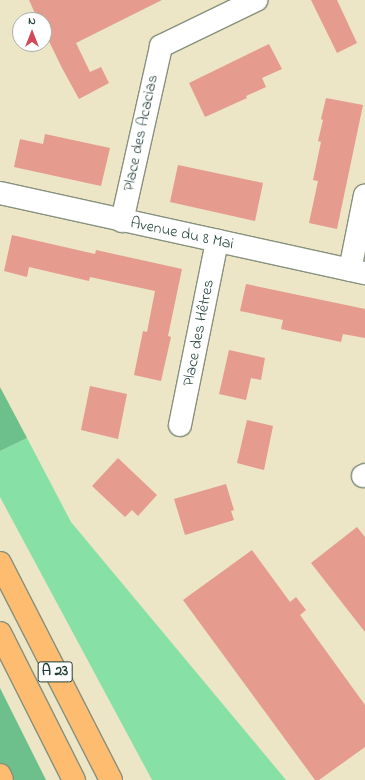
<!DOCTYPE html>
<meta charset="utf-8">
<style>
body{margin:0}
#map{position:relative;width:365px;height:780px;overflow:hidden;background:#ece5c6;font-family:"Indie Flower",sans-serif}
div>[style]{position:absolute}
.green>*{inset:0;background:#87e1a7}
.forest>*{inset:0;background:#6dbf8c}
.building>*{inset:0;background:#e59b8d}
.roads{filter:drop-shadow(1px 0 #86917d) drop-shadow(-1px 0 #86917d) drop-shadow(0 1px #86917d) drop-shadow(0 -1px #86917d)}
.minor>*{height:22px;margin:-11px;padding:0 11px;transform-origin:11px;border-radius:11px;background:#fff}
.highway>*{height:22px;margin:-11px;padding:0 11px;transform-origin:11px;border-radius:11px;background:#febc70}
span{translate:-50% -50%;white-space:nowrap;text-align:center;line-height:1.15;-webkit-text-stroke:3.5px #fff;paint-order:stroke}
.shield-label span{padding:1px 3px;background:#fff;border:1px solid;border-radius:3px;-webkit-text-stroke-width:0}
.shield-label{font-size:15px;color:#1f3d34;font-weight:700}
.street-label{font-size:16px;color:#1f3d34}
.north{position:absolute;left:12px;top:12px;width:40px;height:40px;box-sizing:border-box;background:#fff;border:1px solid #a5b1ae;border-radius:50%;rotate:0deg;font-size:11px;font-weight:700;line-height:16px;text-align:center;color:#1f3d34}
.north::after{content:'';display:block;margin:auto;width:14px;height:18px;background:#d1495b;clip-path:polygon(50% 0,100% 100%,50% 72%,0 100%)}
</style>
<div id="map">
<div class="green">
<div style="clip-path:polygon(27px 438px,71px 522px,286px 780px,152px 780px,0 497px,0 451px)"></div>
</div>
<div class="forest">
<div style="clip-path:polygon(0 387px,27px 438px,0 451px)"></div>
<div style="clip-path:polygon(0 688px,46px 780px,0 780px)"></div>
</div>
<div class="building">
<div style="clip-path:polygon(29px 0,162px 0,76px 43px,90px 72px,101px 67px,109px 83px,79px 99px,62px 68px,44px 31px,44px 20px,38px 20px)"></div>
<div style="clip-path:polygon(311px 0,337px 0,357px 43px,337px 53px)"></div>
<div style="clip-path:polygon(269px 44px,282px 69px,262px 78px,266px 87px,246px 96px,247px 98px,205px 117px,189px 83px)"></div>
<div style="clip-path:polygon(326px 98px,363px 105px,337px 229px,309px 223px,318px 181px,313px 180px,321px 142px,318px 141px,323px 120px,321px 119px)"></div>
<div style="clip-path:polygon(45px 134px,110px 148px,101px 186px,14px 167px,20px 139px,43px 144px)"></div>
<div style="clip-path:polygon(178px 165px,263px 183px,255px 221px,170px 202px)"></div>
<div style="clip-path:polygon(12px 235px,95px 254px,96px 250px,182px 269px,168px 336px,171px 337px,161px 381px,134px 375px,143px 331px,147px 332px,155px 291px,90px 277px,89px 281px,29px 267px,27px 277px,4px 271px)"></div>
<div style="clip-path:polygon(246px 284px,365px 309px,365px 338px,343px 334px,341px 342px,281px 329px,283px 320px,240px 311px)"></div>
<div style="clip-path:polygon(229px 350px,265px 358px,261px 380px,251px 378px,246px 400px,219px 394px)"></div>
<div style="clip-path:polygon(90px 386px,127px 394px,118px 439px,81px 430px)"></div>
<div style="clip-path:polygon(247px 420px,273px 426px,264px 470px,237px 463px)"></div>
<div style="clip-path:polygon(118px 458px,157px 495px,138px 516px,132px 510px,125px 517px,92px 486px)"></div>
<div style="clip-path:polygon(226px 484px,234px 510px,231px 511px,234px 520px,185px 535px,174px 499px)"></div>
<div style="clip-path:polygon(357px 527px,365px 537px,365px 632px,311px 563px)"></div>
<div style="clip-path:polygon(252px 550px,290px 602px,296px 597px,306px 610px,300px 615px,365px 705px,365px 747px,319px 780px,315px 780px,183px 600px)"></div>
</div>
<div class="roads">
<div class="minor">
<div style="left:0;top:193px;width:374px;rotate:12.4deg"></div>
<div style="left:122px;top:221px;width:179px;rotate:-77.4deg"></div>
<div style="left:161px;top:46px;width:106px;rotate:-25.8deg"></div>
<div style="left:350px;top:270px;width:76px;rotate:-78.7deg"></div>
<div style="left:180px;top:425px;width:188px;rotate:-78.6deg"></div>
<div style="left:363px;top:476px;width:2px;rotate:-27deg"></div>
</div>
<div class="highway">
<div style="left:0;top:563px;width:244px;rotate:62.9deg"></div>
<div style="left:0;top:633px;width:165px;rotate:63.3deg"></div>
<div style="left:0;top:775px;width:5px;rotate:68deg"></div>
</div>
</div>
<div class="shield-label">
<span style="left:55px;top:672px">A 23</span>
</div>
<div class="street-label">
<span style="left:141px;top:133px;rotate:-78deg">Place des Acacias</span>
<span style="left:182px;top:234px;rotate:12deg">Avenue du 8 Mai</span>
<span style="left:199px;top:333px;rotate:-79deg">Place des Hêtres</span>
</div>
<div class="north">N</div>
</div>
